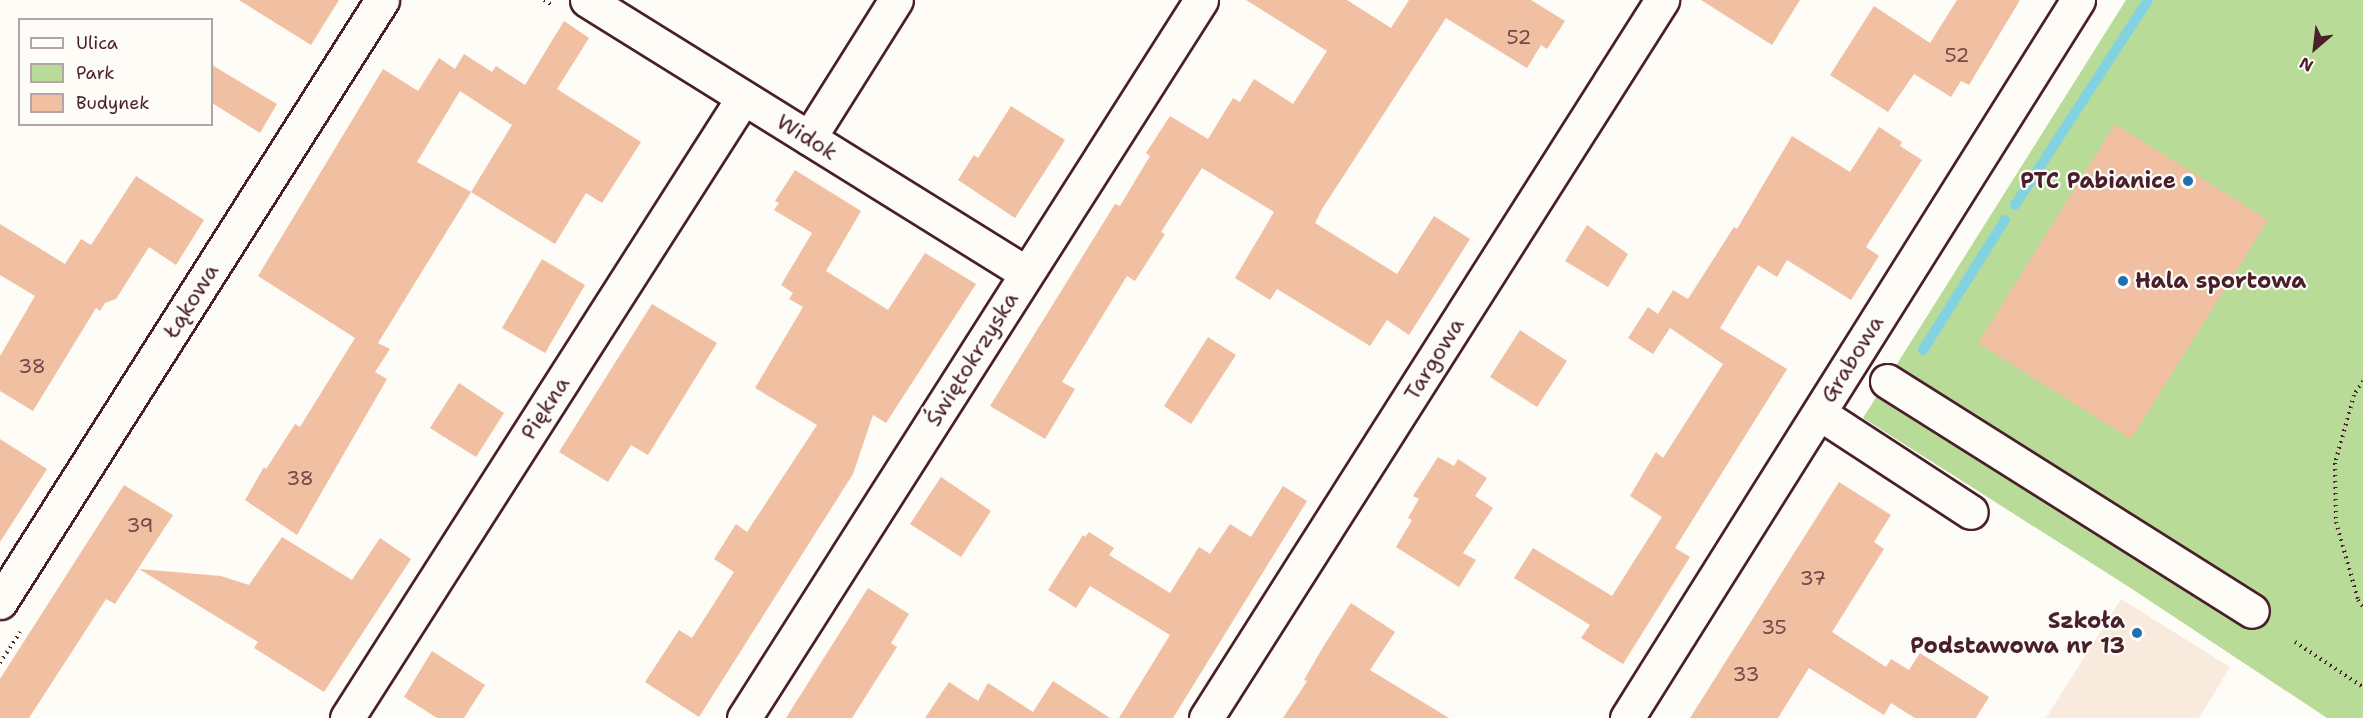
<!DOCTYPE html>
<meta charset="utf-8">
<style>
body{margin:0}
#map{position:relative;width:2363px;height:718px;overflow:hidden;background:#fdfcf7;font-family:"Shantell Sans",sans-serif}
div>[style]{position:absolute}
.built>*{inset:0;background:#f9eade}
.green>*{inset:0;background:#b8dc97}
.stream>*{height:10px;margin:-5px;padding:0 5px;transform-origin:5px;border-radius:5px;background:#83d2e1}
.building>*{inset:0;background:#f1bfa2}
.path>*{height:4px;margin-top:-2px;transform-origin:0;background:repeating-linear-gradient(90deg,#4a1f2b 0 1.5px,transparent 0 6px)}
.roads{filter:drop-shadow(2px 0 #4a1f2b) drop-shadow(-2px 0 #4a1f2b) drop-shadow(0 2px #4a1f2b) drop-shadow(0 -2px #4a1f2b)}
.minor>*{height:33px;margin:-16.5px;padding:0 16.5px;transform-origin:16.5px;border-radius:16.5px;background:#fdfcf7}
.dots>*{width:16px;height:16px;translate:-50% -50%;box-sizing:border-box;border:3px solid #fdfcf7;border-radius:50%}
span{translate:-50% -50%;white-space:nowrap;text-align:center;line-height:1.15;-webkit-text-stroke:4.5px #fdfcf7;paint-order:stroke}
.number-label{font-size:20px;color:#744749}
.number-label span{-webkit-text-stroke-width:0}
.street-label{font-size:22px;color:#4a1f2b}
.poi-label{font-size:22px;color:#4a1f2b;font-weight:700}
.right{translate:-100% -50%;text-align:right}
.left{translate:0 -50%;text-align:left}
.legend{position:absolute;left:18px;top:18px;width:195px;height:108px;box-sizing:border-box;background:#fdfcf7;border:2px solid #b5a4a5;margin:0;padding:8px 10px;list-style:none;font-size:18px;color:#4a1f2b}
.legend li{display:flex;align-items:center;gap:12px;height:30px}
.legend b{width:30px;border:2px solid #b5a4a5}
.north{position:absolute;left:2285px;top:18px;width:60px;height:60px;-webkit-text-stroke:4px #fdfcf7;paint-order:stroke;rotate:208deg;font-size:16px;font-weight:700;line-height:24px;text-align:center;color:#4a1f2b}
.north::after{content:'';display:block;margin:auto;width:21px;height:27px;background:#4a1f2b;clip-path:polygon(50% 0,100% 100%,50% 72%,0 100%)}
</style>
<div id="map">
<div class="built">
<div style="clip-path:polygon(2121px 599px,2230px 667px,2199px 718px,2046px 718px)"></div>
</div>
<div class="green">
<div style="clip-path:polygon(2126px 0,2363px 0,2363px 718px,2327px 718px,2129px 587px,1863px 418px)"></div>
</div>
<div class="stream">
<div style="left:2015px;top:205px;width:244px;rotate:-57deg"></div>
<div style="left:1923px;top:350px;width:154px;rotate:-57.8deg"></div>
</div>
<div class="building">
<div style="clip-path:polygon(239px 0,339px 0,311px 45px)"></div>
<div style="clip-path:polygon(1246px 0,1347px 0,1391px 28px,1409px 0,1531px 0,1565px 21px,1547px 49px,1541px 45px,1527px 68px,1446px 18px,1322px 209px,1315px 223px,1397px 274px,1434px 216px,1470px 239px,1409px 335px,1387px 320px,1370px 346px,1277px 289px,1270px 300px,1235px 278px,1274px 212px,1202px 168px,1161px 232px,1165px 234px,1135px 281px,1127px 276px,1062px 382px,1075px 389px,1045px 439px,990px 406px,1115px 204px,1120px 206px,1150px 156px,1146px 153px,1170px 116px,1208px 139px,1233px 98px,1240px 102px,1254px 79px,1293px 104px,1327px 51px)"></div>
<div style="clip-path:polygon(1701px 0,1800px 0,1772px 45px)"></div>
<div style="clip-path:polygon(1957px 0,2020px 0,1969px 85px,1961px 81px,1951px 97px,1914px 74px,1888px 112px,1830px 75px,1874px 6px,1930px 43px)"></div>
<div style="clip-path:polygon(evenodd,564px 21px,589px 38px,557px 89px,641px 142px,602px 203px,586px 193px,555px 244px,471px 192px,378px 343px,390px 349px,375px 372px,387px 379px,297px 535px,245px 500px,264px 467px,266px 469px,295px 424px,300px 427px,355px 338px,258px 276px,383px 69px,418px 91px,439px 58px,455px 69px,464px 54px,492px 72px,496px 66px,525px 85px,564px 21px,460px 91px,512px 125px,471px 192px,417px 162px,460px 91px)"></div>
<div style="clip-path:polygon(212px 65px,277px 104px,260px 133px,212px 103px)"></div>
<div style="clip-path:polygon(1011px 106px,1065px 140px,1015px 218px,958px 180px,974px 155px,978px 158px)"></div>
<div style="clip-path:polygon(2115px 124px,2268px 220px,2131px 439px,1978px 343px)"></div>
<div style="clip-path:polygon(1879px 127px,1902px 142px,1900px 146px,1922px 160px,1866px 247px,1879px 256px,1851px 300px,1787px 260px,1777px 277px,1758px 265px,1720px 328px,1787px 369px,1675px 548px,1690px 557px,1623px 664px,1581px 638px,1590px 625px,1514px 578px,1533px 548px,1612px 596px,1662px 517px,1630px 496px,1656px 452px,1663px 458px,1723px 364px,1670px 328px,1653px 354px,1628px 338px,1648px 307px,1658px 314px,1673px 290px,1688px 299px,1734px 227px,1737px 229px,1792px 136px,1850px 172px)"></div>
<div style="clip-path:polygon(795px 170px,861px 211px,826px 271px,888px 310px,925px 253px,976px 284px,886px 423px,873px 415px,853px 474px,699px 717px,645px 682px,679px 630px,692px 638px,734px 572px,714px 559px,736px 524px,747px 532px,817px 425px,755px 388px,803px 307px,789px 299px,793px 293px,781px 285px,812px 233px,774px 210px,779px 203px,775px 201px)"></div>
<div style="clip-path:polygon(136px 176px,204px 220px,176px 265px,149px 247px,116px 299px,105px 303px,100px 311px,96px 308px,33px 411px,0 391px,0 356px,35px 296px,0 275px,0 224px,65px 264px,81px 239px,91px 245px)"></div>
<div style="clip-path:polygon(1587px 225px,1628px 254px,1608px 287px,1565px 261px)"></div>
<div style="clip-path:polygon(542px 259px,585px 285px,545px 353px,502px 328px)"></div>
<div style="clip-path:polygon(652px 304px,717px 343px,648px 455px,631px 445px,608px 482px,559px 452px)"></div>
<div style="clip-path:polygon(1520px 330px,1567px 361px,1537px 407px,1490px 377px)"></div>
<div style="clip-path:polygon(1208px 337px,1236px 355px,1191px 424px,1164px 406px)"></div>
<div style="clip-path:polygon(459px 383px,504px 413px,476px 457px,430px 428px)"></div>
<div style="clip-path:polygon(0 439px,47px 469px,0 542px)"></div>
<div style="clip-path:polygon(1438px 457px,1454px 466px,1458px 459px,1487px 478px,1475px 496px,1493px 508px,1463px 553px,1476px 560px,1459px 587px,1396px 547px,1412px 520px,1408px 518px,1419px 499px,1413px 496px)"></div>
<div style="clip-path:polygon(941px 477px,991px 511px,961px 557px,910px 524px)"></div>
<div style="clip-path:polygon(1839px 482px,1891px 515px,1874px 542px,1884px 549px,1832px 632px,1886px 667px,1891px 659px,1909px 670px,1920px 653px,1989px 697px,1976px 718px,1915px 718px,1891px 703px,1884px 715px,1809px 668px,1778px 718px,1690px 718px)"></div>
<div style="clip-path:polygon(124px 485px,173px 515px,115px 604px,106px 599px,29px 718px,0 718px,0 679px)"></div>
<div style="clip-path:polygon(1283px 486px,1307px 501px,1173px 718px,1119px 718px,1170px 635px,1090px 586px,1076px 608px,1048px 590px,1083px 535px,1085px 537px,1089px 532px,1114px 548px,1109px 555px,1170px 593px,1199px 547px,1210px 554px,1230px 524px,1251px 537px)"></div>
<div style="clip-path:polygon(282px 537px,352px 580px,380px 538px,411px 559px,324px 692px,254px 648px,258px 642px,139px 569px,221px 576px,249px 585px)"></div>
<div style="clip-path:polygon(868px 588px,909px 614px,891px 643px,897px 647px,852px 718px,786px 718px)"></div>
<div style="clip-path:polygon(1351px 603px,1395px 632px,1370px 670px,1449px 718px,1283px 718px,1307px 681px,1304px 680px,1323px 647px)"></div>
<div style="clip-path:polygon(432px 651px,485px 685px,464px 718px,437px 718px,404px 697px)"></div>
<div style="clip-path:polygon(1053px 681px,1110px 718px,925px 718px,949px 682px,978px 701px,988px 683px,1033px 712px)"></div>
</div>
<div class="path">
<div style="left:544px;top:0;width:9px;rotate:32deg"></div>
<div style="left:2363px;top:381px;width:17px;rotate:123deg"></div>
<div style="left:2354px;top:395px;width:71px;rotate:105.6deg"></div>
<div style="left:2335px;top:463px;width:59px;rotate:89deg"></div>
<div style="left:2336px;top:522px;width:81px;rotate:74.2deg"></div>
<div style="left:2358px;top:600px;width:9px;rotate:54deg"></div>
<div style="left:2295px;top:642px;width:82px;rotate:33.5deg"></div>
<div style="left:0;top:663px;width:37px;rotate:-57deg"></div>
</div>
<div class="roads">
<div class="minor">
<div style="left:587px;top:0;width:517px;rotate:31.88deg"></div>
<div style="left:809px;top:138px;width:163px;rotate:-57.8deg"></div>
<div style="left:1887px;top:381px;width:431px;rotate:32.2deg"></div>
<div style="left:1819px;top:413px;width:181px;rotate:33.1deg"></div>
<div style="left:0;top:602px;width:713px;rotate:-57.6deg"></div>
<div style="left:347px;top:718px;width:736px;rotate:-57.43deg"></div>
<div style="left:744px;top:718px;width:851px;rotate:-57.52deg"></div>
<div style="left:1206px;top:718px;width:851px;rotate:-57.58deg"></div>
<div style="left:1627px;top:718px;width:848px;rotate:-57.87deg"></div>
</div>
</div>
<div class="dots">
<div style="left:2188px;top:181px;background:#1f6fb2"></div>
<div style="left:2123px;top:281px;background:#1f6fb2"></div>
<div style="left:2137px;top:633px;background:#1f6fb2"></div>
</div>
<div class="number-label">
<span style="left:1519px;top:37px">52</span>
<span style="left:1957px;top:55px">52</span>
<span style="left:32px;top:366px">38</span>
<span style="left:300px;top:478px">38</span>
<span style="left:140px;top:525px">39</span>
<span style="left:1813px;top:578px">37</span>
<span style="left:1774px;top:627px">35</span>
<span style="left:1746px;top:674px">33</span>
</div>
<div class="street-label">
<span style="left:807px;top:137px;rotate:32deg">Widok</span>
<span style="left:191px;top:301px;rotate:-58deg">Łąkowa</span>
<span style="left:972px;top:359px;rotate:-58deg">Świętokrzyska</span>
<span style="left:1434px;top:359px;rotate:-58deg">Targowa</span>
<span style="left:1852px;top:359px;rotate:-58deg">Grabowa</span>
<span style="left:545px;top:408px;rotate:-57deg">Piękna</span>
</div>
<div class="poi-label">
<span class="right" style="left:2176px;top:181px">PTC Pabianice</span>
<span class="left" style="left:2135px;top:281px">Hala sportowa</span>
<span class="right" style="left:2125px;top:633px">Szkoła<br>Podstawowa nr 13</span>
</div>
<ul class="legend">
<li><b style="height:8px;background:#fdfcf7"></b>Ulica</li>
<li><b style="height:16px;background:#b8dc97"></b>Park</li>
<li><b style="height:16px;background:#f1bfa2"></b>Budynek</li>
</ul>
<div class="north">N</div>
</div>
